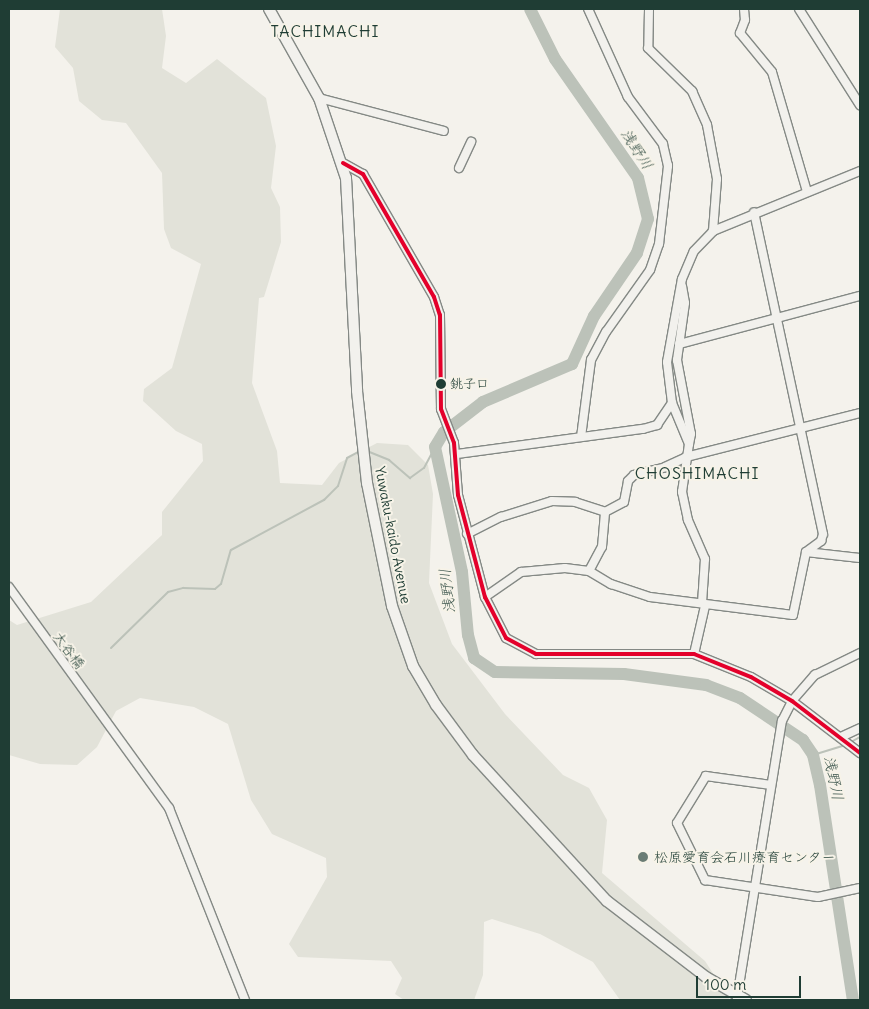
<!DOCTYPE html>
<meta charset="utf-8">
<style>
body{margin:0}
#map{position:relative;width:869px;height:1009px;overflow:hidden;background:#f4f2ec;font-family:Delius,"Klee One",sans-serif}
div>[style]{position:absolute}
.green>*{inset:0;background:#e2e2d9}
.stream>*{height:2px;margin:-1px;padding:0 1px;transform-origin:1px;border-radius:1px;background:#bcc2b9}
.river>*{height:12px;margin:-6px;padding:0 6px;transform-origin:6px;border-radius:6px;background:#bcc2b9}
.roads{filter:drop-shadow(1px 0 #848985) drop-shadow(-1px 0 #848985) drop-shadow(0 1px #848985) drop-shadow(0 -1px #848985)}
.minor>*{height:8px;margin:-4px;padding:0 4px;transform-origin:4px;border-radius:4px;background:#f2f1ed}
.major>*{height:10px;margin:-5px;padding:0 5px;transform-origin:5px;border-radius:5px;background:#f2f1ed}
.bus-1>*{height:4px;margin:-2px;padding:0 2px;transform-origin:2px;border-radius:2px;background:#e4002b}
.dots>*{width:14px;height:14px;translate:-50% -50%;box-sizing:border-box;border:2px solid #f7f3e8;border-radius:50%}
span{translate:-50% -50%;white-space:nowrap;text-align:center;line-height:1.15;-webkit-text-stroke:4px #f7f3e8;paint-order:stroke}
.bus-label{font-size:13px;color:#1f3d34}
.left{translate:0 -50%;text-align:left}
.street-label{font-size:14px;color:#1f3d34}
.poi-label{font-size:14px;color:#1f3d34}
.water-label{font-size:15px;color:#405950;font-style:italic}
.quarter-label{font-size:16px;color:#1f3d34;letter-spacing:1px}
.frame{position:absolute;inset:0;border:10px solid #1f3d34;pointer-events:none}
.scale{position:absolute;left:696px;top:976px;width:105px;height:22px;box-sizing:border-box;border:2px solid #1f3d34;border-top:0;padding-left:6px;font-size:15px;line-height:18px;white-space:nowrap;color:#1f3d34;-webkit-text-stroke:4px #f7f3e8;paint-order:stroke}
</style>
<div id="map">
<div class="green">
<div style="clip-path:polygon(60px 9px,162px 9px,166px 36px,162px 68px,186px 83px,217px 59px,266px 98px,276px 146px,271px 188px,280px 207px,281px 242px,264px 297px,259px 298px,252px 383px,277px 451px,280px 483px,322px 485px,339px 463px,377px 443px,408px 445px,428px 465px,433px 494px,429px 583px,452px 644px,505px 714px,563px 775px,589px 788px,607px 820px,602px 873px,705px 961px,730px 1000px,620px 1000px,593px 962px,540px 934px,492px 919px,484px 922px,483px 975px,474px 1000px,404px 1000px,395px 994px,402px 978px,391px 961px,298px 957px,289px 944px,327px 877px,326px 858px,272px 834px,251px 800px,228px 724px,194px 707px,140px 698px,116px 711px,97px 747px,77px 765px,40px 764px,9px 755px,9px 620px,17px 625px,91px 602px,162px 535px,162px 512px,203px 461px,202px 444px,176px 431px,143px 401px,144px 389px,172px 368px,201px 264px,171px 248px,164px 229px,162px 173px,126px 123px,102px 120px,79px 101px,73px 68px,55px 47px)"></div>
</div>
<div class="stream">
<div style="left:367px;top:451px;width:24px;rotate:22deg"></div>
<div style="left:389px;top:460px;width:28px;rotate:41deg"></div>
<div style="left:410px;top:478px;width:17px;rotate:-36deg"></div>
<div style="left:424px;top:468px;width:24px;rotate:-62deg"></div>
<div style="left:111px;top:648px;width:80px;rotate:-44.5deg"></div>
<div style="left:168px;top:592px;width:16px;rotate:-15deg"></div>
<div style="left:183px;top:588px;width:32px;rotate:2deg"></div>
<div style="left:215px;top:589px;width:8px;rotate:-40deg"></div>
<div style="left:221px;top:584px;width:35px;rotate:-74deg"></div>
<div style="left:231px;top:550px;width:106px;rotate:-28.3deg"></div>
<div style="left:324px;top:500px;width:20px;rotate:-45deg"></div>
<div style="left:338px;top:486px;width:29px;rotate:-72deg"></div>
<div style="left:347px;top:458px;width:15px;rotate:-28deg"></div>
<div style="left:851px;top:742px;width:10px;rotate:-29deg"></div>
<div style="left:813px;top:755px;width:34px;rotate:-17deg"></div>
</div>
<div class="river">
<div style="left:530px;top:9px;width:56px;rotate:63.4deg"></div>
<div style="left:555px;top:59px;width:145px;rotate:55.1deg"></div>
<div style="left:638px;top:178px;width:42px;rotate:76.3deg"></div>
<div style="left:648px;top:219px;width:36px;rotate:108deg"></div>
<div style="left:637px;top:253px;width:76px;rotate:124.3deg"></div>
<div style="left:594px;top:316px;width:53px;rotate:114.6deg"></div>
<div style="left:572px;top:364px;width:97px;rotate:156.9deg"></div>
<div style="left:483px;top:402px;width:49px;rotate:142.4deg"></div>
<div style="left:444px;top:432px;width:17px;rotate:121deg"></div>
<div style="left:435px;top:447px;width:128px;rotate:77.8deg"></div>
<div style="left:462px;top:572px;width:63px;rotate:84.6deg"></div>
<div style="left:468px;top:635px;width:24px;rotate:75deg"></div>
<div style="left:474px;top:658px;width:25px;rotate:34deg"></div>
<div style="left:495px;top:672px;width:129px;rotate:0.9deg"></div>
<div style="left:624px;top:674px;width:83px;rotate:7.6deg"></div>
<div style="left:706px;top:685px;width:36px;rotate:21deg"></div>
<div style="left:740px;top:698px;width:76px;rotate:33.7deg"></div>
<div style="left:803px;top:740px;width:18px;rotate:56deg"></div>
<div style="left:813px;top:755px;width:31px;rotate:77deg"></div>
<div style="left:820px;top:785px;width:218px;rotate:81.3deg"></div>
</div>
<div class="roads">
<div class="minor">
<div style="left:649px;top:9px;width:39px;rotate:91deg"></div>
<div style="left:648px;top:48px;width:62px;rotate:44.3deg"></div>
<div style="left:692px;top:91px;width:37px;rotate:66deg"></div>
<div style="left:707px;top:125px;width:55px;rotate:79.5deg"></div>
<div style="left:717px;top:179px;width:52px;rotate:94.4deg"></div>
<div style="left:744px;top:9px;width:11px;rotate:85deg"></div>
<div style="left:745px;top:20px;width:14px;rotate:111deg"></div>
<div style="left:740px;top:33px;width:50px;rotate:50.6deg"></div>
<div style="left:772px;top:72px;width:125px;rotate:73.7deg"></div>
<div style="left:799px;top:9px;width:114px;rotate:57.6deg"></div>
<div style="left:319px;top:98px;width:129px;rotate:14.8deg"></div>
<div style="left:343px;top:163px;width:23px;rotate:29deg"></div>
<div style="left:363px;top:174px;width:142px;rotate:60deg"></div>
<div style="left:434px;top:297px;width:19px;rotate:72deg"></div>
<div style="left:440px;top:315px;width:94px;rotate:89.4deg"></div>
<div style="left:441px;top:409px;width:36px;rotate:69deg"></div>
<div style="left:454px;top:443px;width:52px;rotate:85.6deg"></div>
<div style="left:458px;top:495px;width:106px;rotate:75.2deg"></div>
<div style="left:485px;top:597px;width:46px;rotate:62.9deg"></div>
<div style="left:506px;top:638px;width:34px;rotate:28deg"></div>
<div style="left:536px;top:654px;width:158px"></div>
<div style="left:694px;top:654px;width:61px;rotate:22deg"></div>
<div style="left:751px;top:677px;width:48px;rotate:30.3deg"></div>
<div style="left:792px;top:701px;width:86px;rotate:37.4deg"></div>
<div style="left:459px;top:168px;width:29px;rotate:-65deg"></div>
<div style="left:682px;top:286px;width:17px;rotate:80deg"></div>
<div style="left:685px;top:303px;width:58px;rotate:98deg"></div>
<div style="left:677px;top:360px;width:75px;rotate:79.3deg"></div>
<div style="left:691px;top:434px;width:10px;rotate:101deg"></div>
<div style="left:679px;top:344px;width:187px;rotate:-14.9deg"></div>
<div style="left:581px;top:437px;width:78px;rotate:-82.6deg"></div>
<div style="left:591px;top:360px;width:32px;rotate:-62deg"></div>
<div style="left:606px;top:332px;width:76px;rotate:-54.6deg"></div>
<div style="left:650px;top:270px;width:28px;rotate:-71deg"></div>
<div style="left:659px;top:244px;width:79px;rotate:-83.4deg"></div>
<div style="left:668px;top:166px;width:23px;rotate:-103deg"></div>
<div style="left:663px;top:144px;width:59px;rotate:-126.7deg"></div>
<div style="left:628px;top:97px;width:97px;rotate:-114.4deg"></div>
<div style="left:457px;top:454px;width:188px;rotate:-7.7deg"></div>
<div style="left:643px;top:429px;width:15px;rotate:-16deg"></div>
<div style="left:657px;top:425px;width:27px;rotate:-56deg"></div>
<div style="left:467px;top:534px;width:38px;rotate:-27deg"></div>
<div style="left:501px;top:517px;width:53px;rotate:-17.4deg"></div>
<div style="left:552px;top:501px;width:23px;rotate:2deg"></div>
<div style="left:575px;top:502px;width:32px;rotate:18deg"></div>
<div style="left:806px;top:552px;width:54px;rotate:6.3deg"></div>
<div style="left:589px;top:571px;width:27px;rotate:-62deg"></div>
<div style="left:602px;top:547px;width:35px;rotate:-85deg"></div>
<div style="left:605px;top:512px;width:21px;rotate:-28deg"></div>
<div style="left:624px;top:502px;width:21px;rotate:-79deg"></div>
<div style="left:628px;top:481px;width:8px;rotate:-45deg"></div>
<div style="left:634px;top:475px;width:32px;rotate:-14deg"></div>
<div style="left:665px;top:467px;width:23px;rotate:-25deg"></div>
<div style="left:686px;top:457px;width:179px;rotate:-14.2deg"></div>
<div style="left:9px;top:587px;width:273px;rotate:54.1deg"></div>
<div style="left:169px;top:808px;width:206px;rotate:68.4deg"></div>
<div style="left:485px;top:597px;width:44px;rotate:-34.8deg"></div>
<div style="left:521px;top:572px;width:44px;rotate:-5.2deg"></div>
<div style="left:565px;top:568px;width:24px;rotate:7deg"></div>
<div style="left:589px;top:571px;width:26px;rotate:31deg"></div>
<div style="left:611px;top:584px;width:41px;rotate:18.4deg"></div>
<div style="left:650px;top:597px;width:144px;rotate:7.2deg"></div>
<div style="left:793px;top:615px;width:64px;rotate:-78.3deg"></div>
<div style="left:806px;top:552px;width:19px;rotate:-36deg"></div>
<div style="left:821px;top:541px;width:7px;rotate:-74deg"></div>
<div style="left:823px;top:534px;width:329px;rotate:-102.1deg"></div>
<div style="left:702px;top:603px;width:44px;rotate:-86.1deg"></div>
<div style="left:705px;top:559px;width:43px;rotate:-113.6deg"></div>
<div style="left:688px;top:520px;width:29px;rotate:-102deg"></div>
<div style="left:682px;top:492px;width:49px;rotate:-81.7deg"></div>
<div style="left:689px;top:444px;width:44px;rotate:-112.5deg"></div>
<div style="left:672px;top:403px;width:41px;rotate:-97deg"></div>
<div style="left:667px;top:362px;width:84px;rotate:-79.8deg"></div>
<div style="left:682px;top:279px;width:30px;rotate:-67deg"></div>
<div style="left:694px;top:251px;width:28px;rotate:-46deg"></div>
<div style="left:713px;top:231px;width:159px;rotate:-22.2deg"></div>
<div style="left:694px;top:654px;width:49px;rotate:-77.1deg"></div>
<div style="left:841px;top:737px;width:21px;rotate:-25deg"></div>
<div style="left:771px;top:785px;width:66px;rotate:-172.1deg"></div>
<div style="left:706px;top:776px;width:55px;rotate:121.7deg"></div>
<div style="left:677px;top:823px;width:64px;rotate:63.8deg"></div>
<div style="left:705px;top:880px;width:114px;rotate:8.6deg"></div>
<div style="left:818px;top:897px;width:43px;rotate:-12.1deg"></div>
<div style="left:737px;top:998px;width:281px;rotate:-80.8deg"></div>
<div style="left:782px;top:721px;width:22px;rotate:-63deg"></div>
<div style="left:792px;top:701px;width:35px;rotate:-49deg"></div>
<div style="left:815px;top:675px;width:50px;rotate:-26.1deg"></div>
</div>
<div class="major">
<div style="left:269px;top:9px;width:102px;rotate:60.7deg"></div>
<div style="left:319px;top:98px;width:84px;rotate:71.4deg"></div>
<div style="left:346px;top:178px;width:213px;rotate:87deg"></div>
<div style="left:357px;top:391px;width:93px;rotate:83.8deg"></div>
<div style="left:367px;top:483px;width:126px;rotate:78.5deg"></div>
<div style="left:392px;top:606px;width:64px;rotate:70.7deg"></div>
<div style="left:413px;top:666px;width:45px;rotate:59.5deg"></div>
<div style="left:436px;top:705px;width:62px;rotate:53.5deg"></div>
<div style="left:473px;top:755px;width:198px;rotate:47.5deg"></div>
<div style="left:607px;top:901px;width:125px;rotate:37.5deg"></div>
<div style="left:706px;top:977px;width:46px;rotate:29.9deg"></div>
</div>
</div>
<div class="bus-1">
<div style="left:343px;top:163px;width:23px;rotate:29deg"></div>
<div style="left:363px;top:174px;width:142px;rotate:60deg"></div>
<div style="left:434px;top:297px;width:19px;rotate:72deg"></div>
<div style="left:440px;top:315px;width:94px;rotate:89.4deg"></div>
<div style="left:441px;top:409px;width:36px;rotate:69deg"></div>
<div style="left:454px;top:443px;width:52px;rotate:85.6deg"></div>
<div style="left:458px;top:495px;width:106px;rotate:75.2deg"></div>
<div style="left:485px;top:597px;width:46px;rotate:62.9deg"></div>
<div style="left:506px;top:638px;width:34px;rotate:28deg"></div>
<div style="left:536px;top:654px;width:158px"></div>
<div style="left:694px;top:654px;width:61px;rotate:22deg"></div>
<div style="left:751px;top:677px;width:48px;rotate:30.3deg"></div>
<div style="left:792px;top:701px;width:86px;rotate:37.4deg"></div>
</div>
<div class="dots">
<div style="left:441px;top:384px;background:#1f3d34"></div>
<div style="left:643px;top:857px;background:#6a7c74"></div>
</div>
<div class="bus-label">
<span class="left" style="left:450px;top:384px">銚子口</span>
</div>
<div class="street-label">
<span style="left:393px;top:535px;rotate:79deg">Yuwaku-kaido Avenue</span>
<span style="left:69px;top:650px;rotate:54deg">大谷橋</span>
</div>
<div class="poi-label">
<span class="left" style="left:654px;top:857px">松原愛育会石川療育センター</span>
</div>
<div class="water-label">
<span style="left:637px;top:149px;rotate:57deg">浅野川</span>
<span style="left:447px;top:591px;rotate:-97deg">浅野川</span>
<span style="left:834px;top:778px;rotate:78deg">浅野川</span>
</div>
<div class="quarter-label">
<span style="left:325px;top:31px">TACHIMACHI</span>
<span style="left:697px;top:473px">CHOSHIMACHI</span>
</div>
<div class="frame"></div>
<div class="scale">100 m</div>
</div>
